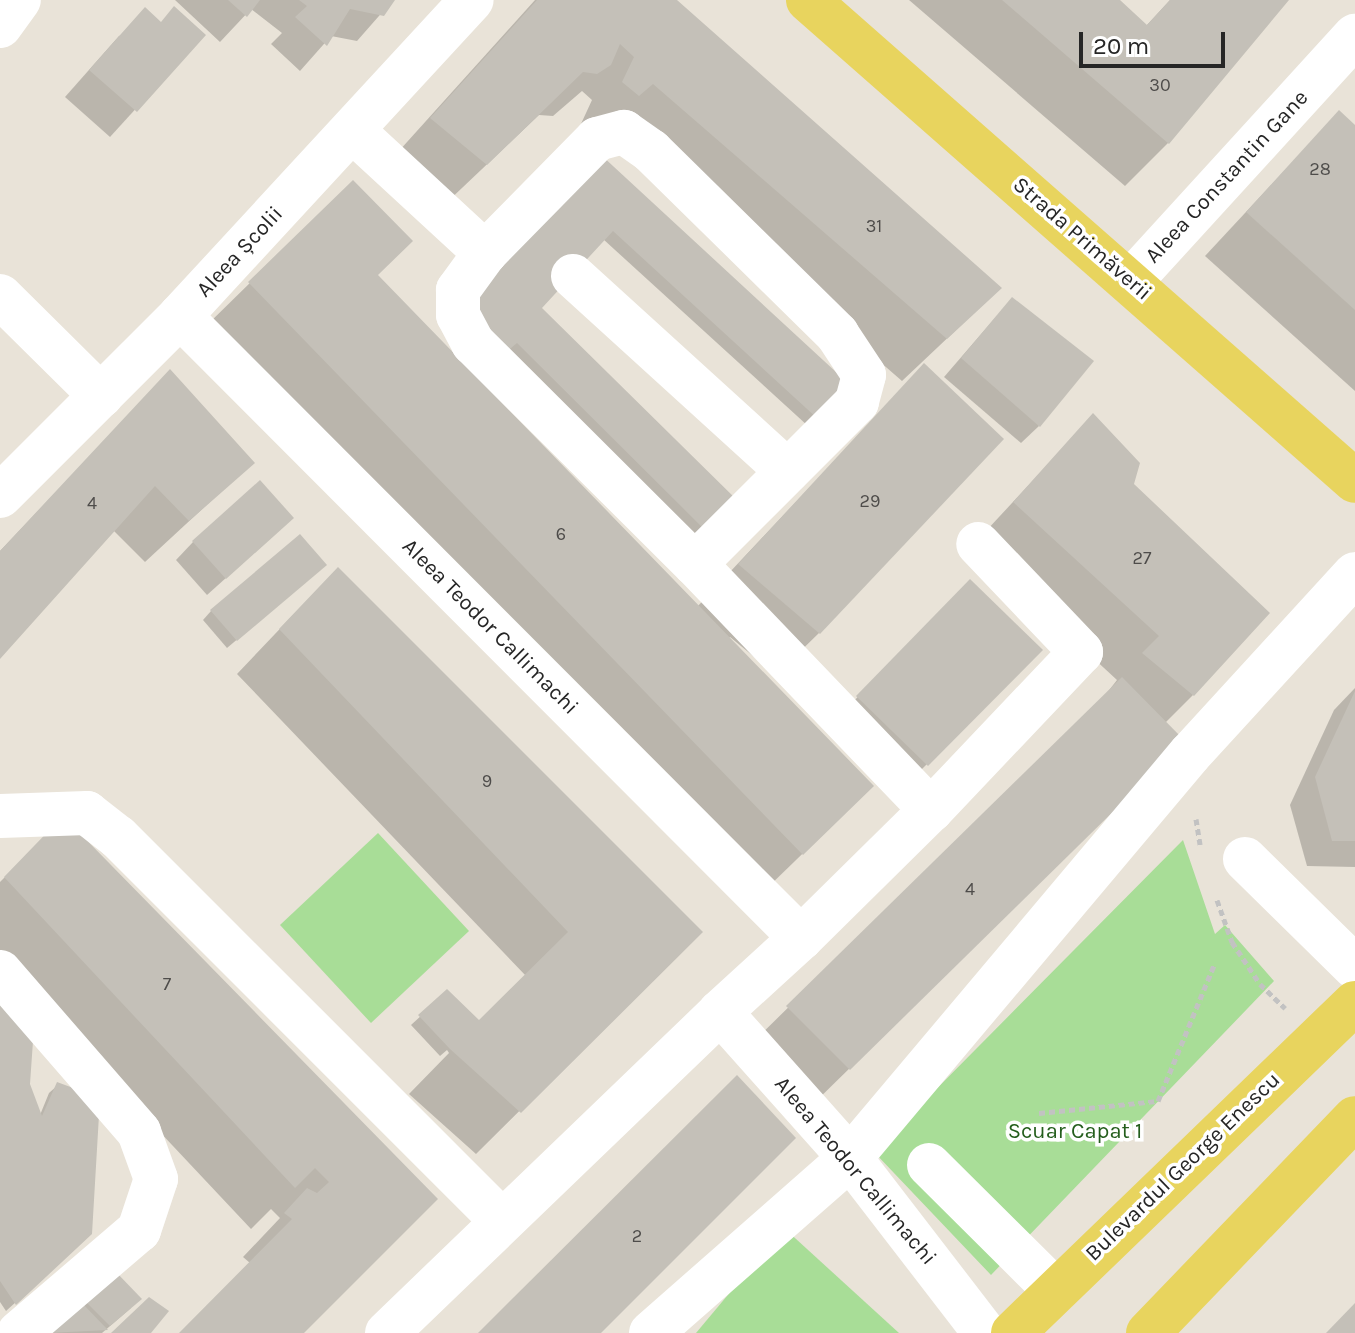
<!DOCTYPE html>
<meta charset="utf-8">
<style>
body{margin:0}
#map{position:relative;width:1355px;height:1333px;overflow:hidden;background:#e9e3d8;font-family:Karla,sans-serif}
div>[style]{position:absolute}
.green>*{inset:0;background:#a8dd97}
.shadow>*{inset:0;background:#0003}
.building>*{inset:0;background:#c4c0b8}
.path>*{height:5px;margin-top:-2.5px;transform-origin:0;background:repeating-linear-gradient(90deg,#c2c2c2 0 6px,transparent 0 10px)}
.minor>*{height:44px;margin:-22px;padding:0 22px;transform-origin:22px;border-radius:22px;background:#fff}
.major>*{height:44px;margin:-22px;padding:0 22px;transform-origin:22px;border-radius:22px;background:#e8d45e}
span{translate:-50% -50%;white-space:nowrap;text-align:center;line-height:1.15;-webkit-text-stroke:7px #fff;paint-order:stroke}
.number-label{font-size:18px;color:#4e4c4a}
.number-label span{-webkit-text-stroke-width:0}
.street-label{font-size:22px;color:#262626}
.park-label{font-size:22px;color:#245e1c}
.scale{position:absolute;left:1079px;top:32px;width:146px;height:36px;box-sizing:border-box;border:4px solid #262626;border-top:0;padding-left:10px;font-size:24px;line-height:28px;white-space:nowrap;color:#262626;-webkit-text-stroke:6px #fff;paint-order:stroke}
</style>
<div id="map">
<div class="green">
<div style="clip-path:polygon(378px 833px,469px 931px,371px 1023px,280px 925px)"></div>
<div style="clip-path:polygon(1183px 840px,1215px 934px,1225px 925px,1274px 981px,991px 1275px,874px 1152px)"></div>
<div style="clip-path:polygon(784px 1228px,899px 1333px,696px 1333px)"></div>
</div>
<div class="shadow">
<div style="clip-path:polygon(175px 0,393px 0,357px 41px,331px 36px,300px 71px,271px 44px,282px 33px,251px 9px,220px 42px)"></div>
<div style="clip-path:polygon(535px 0,674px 0,956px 330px,902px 381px,609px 126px,580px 126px,592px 100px,582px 91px,553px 116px,539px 115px,443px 206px,389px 162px)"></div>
<div style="clip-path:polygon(909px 0,1117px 0,1146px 26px,1170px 0,1286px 0,1168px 143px,1125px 186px)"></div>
<div style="clip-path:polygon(160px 23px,203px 35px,110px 137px,65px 97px,119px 36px)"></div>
<div style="clip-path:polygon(1339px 112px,1355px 128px,1355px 391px,1205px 256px)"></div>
<div style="clip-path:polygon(592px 165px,846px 384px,808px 426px,603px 239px,539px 308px,737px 503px,697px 539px,507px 350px)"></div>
<div style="clip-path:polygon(353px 182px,376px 275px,697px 607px,924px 366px,819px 633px,776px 675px,730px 637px,728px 639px,828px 829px,759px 896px,206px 326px)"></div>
<div style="clip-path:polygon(995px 318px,1039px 426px,1021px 443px,944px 377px)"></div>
<div style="clip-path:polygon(170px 372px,252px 463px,145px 562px,113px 530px,0 656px,0 551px)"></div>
<div style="clip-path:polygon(1093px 416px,1131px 485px,1193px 695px,1165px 723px,1140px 784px,806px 1111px,745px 1050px,1103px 698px,1117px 680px,972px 546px)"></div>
<div style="clip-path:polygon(274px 535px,207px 595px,176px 560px,193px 542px)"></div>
<div style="clip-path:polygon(316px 573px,227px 648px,203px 620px,211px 611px)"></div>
<div style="clip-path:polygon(970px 581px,1041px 650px,918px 773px,849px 706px)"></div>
<div style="clip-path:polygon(295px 613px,700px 932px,476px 1154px,409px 1094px,449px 1053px,447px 1050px,440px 1056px,411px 1025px,447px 992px,479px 1023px,526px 976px,237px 674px)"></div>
<div style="clip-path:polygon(1355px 688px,1355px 867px,1307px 866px,1290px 805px,1334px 710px)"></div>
<div style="clip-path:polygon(63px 819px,435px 1199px,301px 1333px,181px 1333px,250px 1263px,243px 1257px,280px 1218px,271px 1209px,251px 1229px,0 962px,0 882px)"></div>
<div style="clip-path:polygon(0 1006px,40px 1115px,49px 1093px,58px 1085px,81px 1243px,6px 1311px,0 1302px)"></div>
<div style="clip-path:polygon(116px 1275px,131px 1308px,102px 1333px,51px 1333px)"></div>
</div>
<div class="building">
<div style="clip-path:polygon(228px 0,260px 0,247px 17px)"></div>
<div style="clip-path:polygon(299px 0,395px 0,384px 16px,350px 9px,327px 46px,295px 17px,307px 6px)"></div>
<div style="clip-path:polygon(537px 0,677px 0,1002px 288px,947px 339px,653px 84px,639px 96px,622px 82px,634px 57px,620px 44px,611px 65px,597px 74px,583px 72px,487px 165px,430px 118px)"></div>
<div style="clip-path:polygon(1002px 0,1120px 0,1147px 25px,1170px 0,1289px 0,1169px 144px)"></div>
<div style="clip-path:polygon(174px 6px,206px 35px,137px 112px,89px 70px,145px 7px,161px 22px)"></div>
<div style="clip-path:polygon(1339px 110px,1355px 125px,1355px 310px,1246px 212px)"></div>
<div style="clip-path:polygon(600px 154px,849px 384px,818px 419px,613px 231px,542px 308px,740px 503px,707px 532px,517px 343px,504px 354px,463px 311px)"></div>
<div style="clip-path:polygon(353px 180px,413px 241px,378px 275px,874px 786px,803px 855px,248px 282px)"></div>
<div style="clip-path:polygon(1012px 297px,1094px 361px,1040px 427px,961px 358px)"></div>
<div style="clip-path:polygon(924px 363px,1004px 439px,820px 634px,738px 564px)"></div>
<div style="clip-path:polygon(170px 369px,255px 463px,189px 521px,155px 486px,0 659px,0 551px)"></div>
<div style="clip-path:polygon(1093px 413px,1140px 463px,1134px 484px,1270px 613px,1194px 696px,1142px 653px,1159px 636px,1013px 502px)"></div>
<div style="clip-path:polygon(260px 480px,294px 518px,226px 579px,192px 541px)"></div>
<div style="clip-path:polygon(300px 534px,327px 565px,237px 641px,210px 610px)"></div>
<div style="clip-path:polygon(338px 567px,703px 932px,521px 1113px,450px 1049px,418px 1015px,447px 989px,479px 1020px,568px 932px,279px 629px)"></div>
<div style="clip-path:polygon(970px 579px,1043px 650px,928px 766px,856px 696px)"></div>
<div style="clip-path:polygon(1122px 677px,1185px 741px,850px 1070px,786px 1006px)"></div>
<div style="clip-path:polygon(1355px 691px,1355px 841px,1332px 841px,1315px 777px)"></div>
<div style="clip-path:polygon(63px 816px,438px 1199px,304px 1333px,179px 1333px,292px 1219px,284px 1213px,307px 1188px,317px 1193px,329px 1182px,315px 1168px,295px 1188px,4px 877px)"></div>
<div style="clip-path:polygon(0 1004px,33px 1041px,30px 1084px,42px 1116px,57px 1082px,100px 1098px,92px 1234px,16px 1305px,0 1281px)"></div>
<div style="clip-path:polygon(737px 1075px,796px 1138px,601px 1333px,478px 1333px)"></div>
<div style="clip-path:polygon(116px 1272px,142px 1299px,110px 1326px,84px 1300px)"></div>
<div style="clip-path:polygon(149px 1297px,169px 1311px,151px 1333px,111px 1333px)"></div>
<div style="clip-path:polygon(81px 1302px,108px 1330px,48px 1333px)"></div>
<div style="clip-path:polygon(1355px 1303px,1355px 1333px,1326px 1333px)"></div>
</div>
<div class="path">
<div style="left:1196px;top:819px;width:26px;rotate:81deg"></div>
<div style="left:1217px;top:900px;width:45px;rotate:70.3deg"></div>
<div style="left:1232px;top:942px;width:50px;rotate:56.3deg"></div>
<div style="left:1260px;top:984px;width:35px;rotate:44deg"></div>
<div style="left:1039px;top:1113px;width:120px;rotate:-5.8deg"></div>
<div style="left:1158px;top:1101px;width:149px;rotate:-67.6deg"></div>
</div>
<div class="minor">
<div style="left:0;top:26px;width:32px;rotate:-54deg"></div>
<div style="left:353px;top:131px;width:180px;rotate:42.7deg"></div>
<div style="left:485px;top:253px;width:46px;rotate:126.1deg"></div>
<div style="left:458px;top:290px;width:25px;rotate:90deg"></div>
<div style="left:458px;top:315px;width:32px;rotate:62deg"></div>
<div style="left:473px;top:343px;width:313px;rotate:44.9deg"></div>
<div style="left:695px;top:564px;width:341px;rotate:46.2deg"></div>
<div style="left:485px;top:253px;width:160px;rotate:-45.5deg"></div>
<div style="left:597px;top:139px;width:28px;rotate:-15deg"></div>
<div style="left:624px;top:132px;width:33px;rotate:35deg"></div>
<div style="left:651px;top:151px;width:261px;rotate:44.5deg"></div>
<div style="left:837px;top:334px;width:49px;rotate:56.6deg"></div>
<div style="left:864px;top:375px;width:28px;rotate:105deg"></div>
<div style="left:857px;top:402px;width:229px;rotate:135deg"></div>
<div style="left:573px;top:276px;width:290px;rotate:42.3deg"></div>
<div style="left:1131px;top:281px;width:332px;rotate:-47.6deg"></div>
<div style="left:0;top:296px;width:142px;rotate:44.7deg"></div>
<div style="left:180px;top:316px;width:879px;rotate:45.05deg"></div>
<div style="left:801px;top:938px;width:110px;rotate:137.6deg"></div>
<div style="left:720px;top:1012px;width:195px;rotate:48.3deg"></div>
<div style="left:850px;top:1158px;width:221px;rotate:52.4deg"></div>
<div style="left:0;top:496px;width:255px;rotate:-45deg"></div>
<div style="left:180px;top:316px;width:430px;rotate:-47.3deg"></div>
<div style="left:0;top:816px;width:87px;rotate:-2deg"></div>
<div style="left:87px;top:813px;width:39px;rotate:38deg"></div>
<div style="left:118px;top:837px;width:543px;rotate:45deg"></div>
<div style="left:1245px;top:859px;width:154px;rotate:44.5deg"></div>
<div style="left:801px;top:938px;width:182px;rotate:-44.6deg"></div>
<div style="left:931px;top:810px;width:218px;rotate:-46.5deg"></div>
<div style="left:1081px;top:652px;width:149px;rotate:-133.6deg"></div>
<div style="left:0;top:972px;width:212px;rotate:49deg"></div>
<div style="left:139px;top:1132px;width:50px;rotate:70.1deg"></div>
<div style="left:156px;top:1179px;width:54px;rotate:108.4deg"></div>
<div style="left:139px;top:1230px;width:158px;rotate:139.4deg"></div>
<div style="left:929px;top:1165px;width:179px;rotate:44.8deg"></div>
<div style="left:387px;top:1333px;width:463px;rotate:-43.9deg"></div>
<div style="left:651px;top:1333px;width:265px;rotate:-41.3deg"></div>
<div style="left:850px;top:1158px;width:528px;rotate:-49.92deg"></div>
<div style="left:1190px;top:754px;width:244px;rotate:-47.5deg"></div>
</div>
<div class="major">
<div style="left:808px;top:0;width:728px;rotate:41.33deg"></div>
<div style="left:1013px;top:1333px;width:475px;rotate:-44deg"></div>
<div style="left:1148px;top:1333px;width:298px;rotate:-46.1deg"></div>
</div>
<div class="number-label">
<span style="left:1160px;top:85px">30</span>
<span style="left:1320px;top:169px">28</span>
<span style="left:874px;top:226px">31</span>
<span style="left:870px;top:501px">29</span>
<span style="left:92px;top:503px">4</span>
<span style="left:561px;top:534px">6</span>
<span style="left:1142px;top:558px">27</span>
<span style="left:487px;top:781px">9</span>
<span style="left:970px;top:889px">4</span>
<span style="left:167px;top:984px">7</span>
<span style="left:637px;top:1236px">2</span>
</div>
<div class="street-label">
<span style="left:1227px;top:177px;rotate:-47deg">Aleea Constantin Gane</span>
<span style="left:1082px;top:239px;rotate:41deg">Strada Primăverii</span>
<span style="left:240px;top:252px;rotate:-47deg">Aleea Școlii</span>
<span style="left:490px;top:627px;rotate:45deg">Aleea Teodor Callimachi</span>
<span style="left:1183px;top:1167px;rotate:-44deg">Bulevardul George Enescu</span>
<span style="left:855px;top:1171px;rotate:50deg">Aleea Teodor Callimachi</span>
</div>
<div class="park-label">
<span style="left:1075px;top:1132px">Scuar Capat 1</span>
</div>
<div class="scale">20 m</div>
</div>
